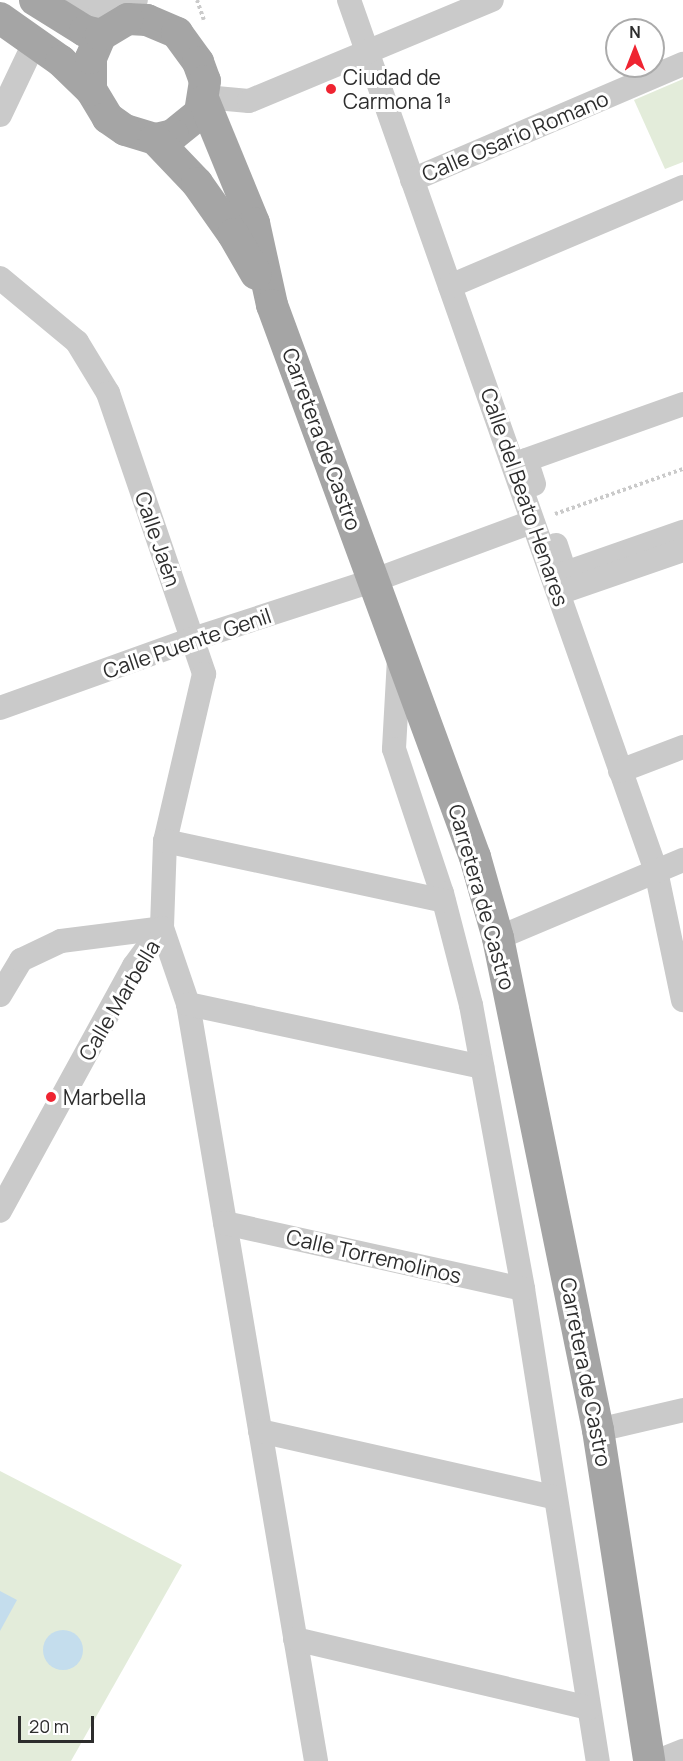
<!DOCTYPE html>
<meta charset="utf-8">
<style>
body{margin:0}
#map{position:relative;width:683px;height:1761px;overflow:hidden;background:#fff;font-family:Manrope,sans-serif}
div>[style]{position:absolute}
.green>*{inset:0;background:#e3ecda}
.water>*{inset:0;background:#c4dded}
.round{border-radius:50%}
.path>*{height:4px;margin-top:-2px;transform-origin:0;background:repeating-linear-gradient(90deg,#cacaca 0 3px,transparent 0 6px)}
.minor>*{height:24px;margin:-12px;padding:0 12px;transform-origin:12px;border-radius:12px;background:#cacaca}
.major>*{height:32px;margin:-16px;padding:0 16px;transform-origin:16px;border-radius:16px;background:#a5a5a5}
.dots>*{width:16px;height:16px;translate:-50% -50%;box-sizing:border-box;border:3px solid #fff;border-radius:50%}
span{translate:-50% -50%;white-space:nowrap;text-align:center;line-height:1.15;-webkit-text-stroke:6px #fff;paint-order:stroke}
.poi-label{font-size:21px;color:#2d2d2d}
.left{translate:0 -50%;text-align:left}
.street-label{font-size:21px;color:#2d2d2d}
.north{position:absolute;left:605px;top:18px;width:60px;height:60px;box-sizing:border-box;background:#fff;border:2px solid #ababab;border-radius:50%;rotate:0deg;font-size:16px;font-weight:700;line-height:24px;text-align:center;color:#2d2d2d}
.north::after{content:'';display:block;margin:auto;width:21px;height:27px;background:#ef2431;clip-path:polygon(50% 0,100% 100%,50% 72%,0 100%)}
.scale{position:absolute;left:18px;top:1716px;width:76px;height:27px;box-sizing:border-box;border:3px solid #2d2d2d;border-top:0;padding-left:8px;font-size:18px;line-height:21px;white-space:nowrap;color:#2d2d2d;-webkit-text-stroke:4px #fff;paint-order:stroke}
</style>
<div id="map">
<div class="green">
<div style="clip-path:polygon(683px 79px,683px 162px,665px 169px,634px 100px)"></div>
<div style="clip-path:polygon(0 1471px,182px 1565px,71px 1761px,0 1761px)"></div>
</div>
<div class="water">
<div style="clip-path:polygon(0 1591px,17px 1600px,0 1631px)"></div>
<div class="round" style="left:43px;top:1630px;width:40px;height:40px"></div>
</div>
<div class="path">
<div style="left:197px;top:0;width:21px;rotate:71deg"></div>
<div style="left:555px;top:514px;width:136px;rotate:-19.4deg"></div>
</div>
<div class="minor">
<div style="left:78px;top:0;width:24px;rotate:24deg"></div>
<div style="left:100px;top:10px;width:18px;rotate:-3deg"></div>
<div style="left:118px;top:9px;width:20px;rotate:-27deg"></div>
<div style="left:349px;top:0;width:924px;rotate:70.58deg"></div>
<div style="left:656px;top:871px;width:132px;rotate:78.2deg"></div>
<div style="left:205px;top:97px;width:44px;rotate:5.2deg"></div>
<div style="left:249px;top:101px;width:263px;rotate:-22.6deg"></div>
<div style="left:0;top:115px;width:65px;rotate:-64.6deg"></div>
<div style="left:412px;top:180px;width:295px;rotate:-23.2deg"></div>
<div style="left:0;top:278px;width:100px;rotate:39.7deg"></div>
<div style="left:77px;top:342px;width:60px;rotate:58.7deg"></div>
<div style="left:108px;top:393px;width:297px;rotate:71.1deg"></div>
<div style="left:204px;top:674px;width:171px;rotate:103.1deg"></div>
<div style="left:165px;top:841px;width:87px;rotate:92deg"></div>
<div style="left:162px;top:928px;width:47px;rotate:126.4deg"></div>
<div style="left:134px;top:966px;width:279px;rotate:118.7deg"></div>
<div style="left:450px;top:286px;width:253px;rotate:-23deg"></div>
<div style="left:534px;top:484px;width:25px;rotate:-108deg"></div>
<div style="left:526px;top:460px;width:167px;rotate:-19.6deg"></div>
<div style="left:556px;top:545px;width:29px;rotate:72deg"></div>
<div style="left:565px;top:573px;width:125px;rotate:-19.2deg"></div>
<div style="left:559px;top:593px;width:131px;rotate:-19.1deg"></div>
<div style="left:399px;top:659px;width:90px;rotate:93.2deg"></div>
<div style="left:394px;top:749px;width:152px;rotate:71.6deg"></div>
<div style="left:442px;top:893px;width:116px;rotate:75.5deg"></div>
<div style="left:471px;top:1005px;width:289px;rotate:79.6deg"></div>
<div style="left:523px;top:1289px;width:478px;rotate:81deg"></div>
<div style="left:0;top:708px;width:205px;rotate:-19.7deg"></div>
<div style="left:193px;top:639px;width:191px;rotate:-18deg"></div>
<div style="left:375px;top:580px;width:167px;rotate:-20.3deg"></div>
<div style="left:620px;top:771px;width:67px;rotate:-20.9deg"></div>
<div style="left:165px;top:841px;width:285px;rotate:12.1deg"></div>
<div style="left:498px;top:938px;width:201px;rotate:-22.9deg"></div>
<div style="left:0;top:995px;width:41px;rotate:-59deg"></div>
<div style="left:21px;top:960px;width:44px;rotate:-25.4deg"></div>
<div style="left:61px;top:941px;width:102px;rotate:-7.3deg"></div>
<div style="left:162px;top:928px;width:80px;rotate:71.1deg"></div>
<div style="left:188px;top:1004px;width:768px;rotate:80.4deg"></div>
<div style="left:188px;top:1004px;width:301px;rotate:12.1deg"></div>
<div style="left:225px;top:1223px;width:305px;rotate:12.5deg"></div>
<div style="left:598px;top:1430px;width:87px;rotate:-13.2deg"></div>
<div style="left:260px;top:1431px;width:301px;rotate:12.7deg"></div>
<div style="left:295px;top:1639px;width:302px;rotate:13.2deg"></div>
<div style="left:658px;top:1761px;width:27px;rotate:-22deg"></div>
</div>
<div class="major">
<div style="left:35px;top:0;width:59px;rotate:31.8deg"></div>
<div style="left:85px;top:31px;width:16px;rotate:14deg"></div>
<div style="left:0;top:18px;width:75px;rotate:35.2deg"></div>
<div style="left:61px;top:61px;width:42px;rotate:44deg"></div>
<div style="left:128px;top:19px;width:19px;rotate:3deg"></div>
<div style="left:147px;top:20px;width:33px;rotate:23deg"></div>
<div style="left:177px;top:33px;width:36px;rotate:54deg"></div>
<div style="left:198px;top:62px;width:20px;rotate:70deg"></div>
<div style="left:205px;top:81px;width:32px;rotate:99deg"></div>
<div style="left:200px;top:113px;width:35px;rotate:141deg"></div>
<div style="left:173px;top:135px;width:18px;rotate:167deg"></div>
<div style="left:155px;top:139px;width:31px;rotate:-163deg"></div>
<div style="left:125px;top:130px;width:21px;rotate:-145deg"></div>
<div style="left:108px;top:118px;width:33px;rotate:-121deg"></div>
<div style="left:91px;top:90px;width:32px;rotate:-90deg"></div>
<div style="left:91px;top:58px;width:25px;rotate:-67deg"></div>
<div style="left:101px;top:35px;width:31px;rotate:-31deg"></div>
<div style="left:204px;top:101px;width:132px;rotate:67.7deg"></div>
<div style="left:254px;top:223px;width:84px;rotate:77.6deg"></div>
<div style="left:272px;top:305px;width:588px;rotate:69.81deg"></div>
<div style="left:475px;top:857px;width:84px;rotate:74.1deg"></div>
<div style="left:498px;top:938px;width:502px;rotate:78.51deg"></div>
<div style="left:598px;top:1430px;width:335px;rotate:81.2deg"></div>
<div style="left:155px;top:139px;width:61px;rotate:46.3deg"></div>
<div style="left:197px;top:183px;width:62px;rotate:54.8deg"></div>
<div style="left:233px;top:234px;width:46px;rotate:60.1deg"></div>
</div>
<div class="dots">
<div style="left:331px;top:89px;background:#ef2431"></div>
<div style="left:51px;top:1097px;background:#ef2431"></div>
</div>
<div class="poi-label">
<span class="left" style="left:343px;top:89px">Ciudad de<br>Carmona 1ª</span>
<span class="left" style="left:63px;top:1097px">Marbella</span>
</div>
<div class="street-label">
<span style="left:515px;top:136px;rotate:-23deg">Calle Osario Romano</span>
<span style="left:322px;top:439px;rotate:70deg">Carretera de Castro</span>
<span style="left:525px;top:497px;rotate:71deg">Calle del Beato Henares</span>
<span style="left:158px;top:539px;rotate:71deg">Calle Jaén</span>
<span style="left:187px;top:643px;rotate:-19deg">Calle Puente Genil</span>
<span style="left:482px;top:897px;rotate:74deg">Carretera de Castro</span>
<span style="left:119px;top:1000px;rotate:-59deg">Calle Marbella</span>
<span style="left:374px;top:1256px;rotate:13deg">Calle Torremolinos</span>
<span style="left:586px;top:1372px;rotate:79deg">Carretera de Castro</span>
</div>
<div class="north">N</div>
<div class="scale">20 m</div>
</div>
